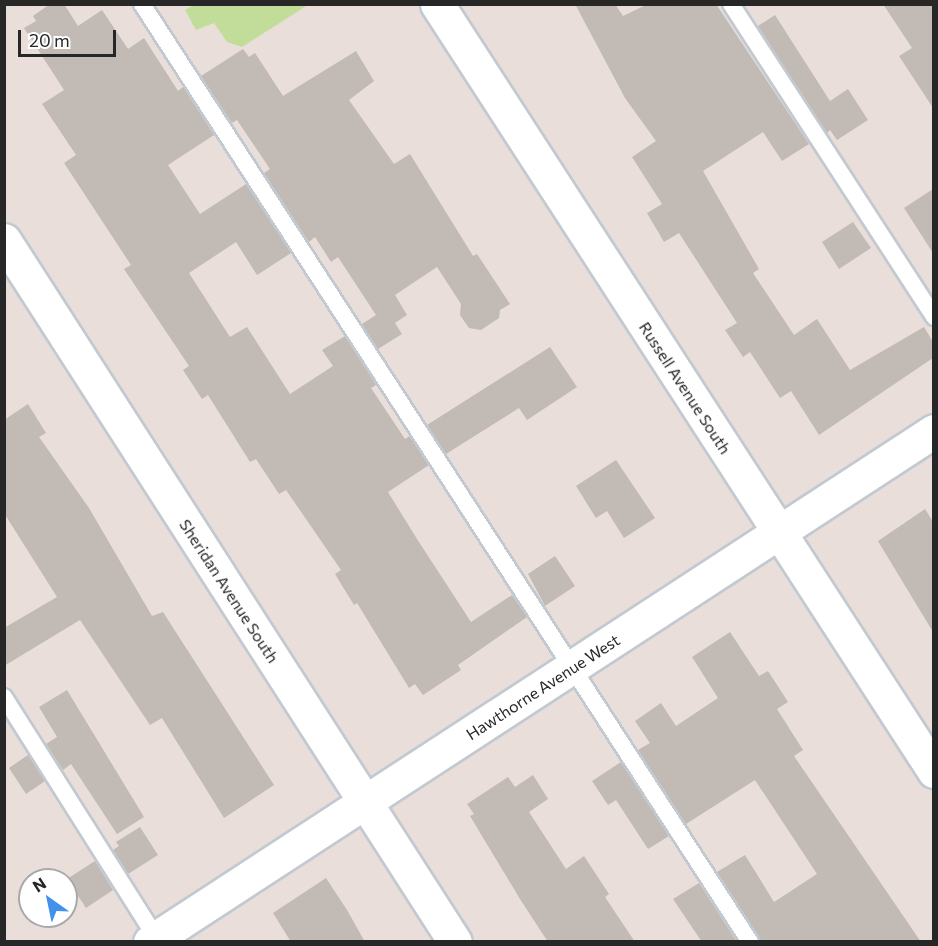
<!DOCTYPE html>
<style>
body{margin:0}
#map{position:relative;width:938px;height:946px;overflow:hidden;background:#e9deda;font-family:Commissioner,sans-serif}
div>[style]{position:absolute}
.green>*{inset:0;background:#c2dd99}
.building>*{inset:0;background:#c1bab5}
.roads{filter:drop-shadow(2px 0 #c2c9d1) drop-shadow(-2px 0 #c2c9d1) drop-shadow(0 2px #c2c9d1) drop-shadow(0 -2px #c2c9d1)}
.service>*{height:16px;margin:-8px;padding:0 8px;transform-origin:8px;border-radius:8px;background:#fff}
.minor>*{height:33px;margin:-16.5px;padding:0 16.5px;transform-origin:16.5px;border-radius:16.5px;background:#fff}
span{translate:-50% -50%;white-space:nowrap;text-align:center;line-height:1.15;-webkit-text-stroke:6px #fff;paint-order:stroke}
.street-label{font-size:16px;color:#272727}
.frame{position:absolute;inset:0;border:6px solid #272727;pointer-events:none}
.north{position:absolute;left:18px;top:868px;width:60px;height:60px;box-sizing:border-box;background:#fff;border:2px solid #a9a9a9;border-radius:50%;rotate:327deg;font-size:16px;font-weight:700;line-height:24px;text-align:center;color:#272727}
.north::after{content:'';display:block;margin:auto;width:21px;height:27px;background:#4391ed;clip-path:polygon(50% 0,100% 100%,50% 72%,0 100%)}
.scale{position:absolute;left:18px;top:30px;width:98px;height:27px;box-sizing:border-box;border:3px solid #272727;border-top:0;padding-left:8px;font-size:18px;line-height:21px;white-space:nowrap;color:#272727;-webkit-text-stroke:4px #fff;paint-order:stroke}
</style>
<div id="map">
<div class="green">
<div style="clip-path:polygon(194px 5px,194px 4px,308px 5px,242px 47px,227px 42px,214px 23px,196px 30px,185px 10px)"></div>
</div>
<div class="building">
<div style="clip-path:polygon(50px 4px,64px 4px,78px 26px,102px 10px,128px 49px,144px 38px,178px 91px,183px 87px,214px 135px,168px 165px,200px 214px,246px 184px,291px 253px,257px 275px,236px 242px,189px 273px,230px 337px,247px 327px,290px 394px,333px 366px,322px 350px,345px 336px,376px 385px,371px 388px,405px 439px,410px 436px,429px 465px,388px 492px,417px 539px,471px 622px,512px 595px,527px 617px,458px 665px,461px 670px,423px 695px,415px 684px,409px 688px,357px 603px,354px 605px,335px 574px,341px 570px,286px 490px,279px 494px,256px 459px,250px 462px,208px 395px,202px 399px,183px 370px,189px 366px,124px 269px,131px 265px,64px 163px,76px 155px,42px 104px,64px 90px,24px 28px,36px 21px,33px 16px)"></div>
<div style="clip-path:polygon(575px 4px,615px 4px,623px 16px,648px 4px,716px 4px,809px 144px,782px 161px,763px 132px,703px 171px,759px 269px,753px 273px,794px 335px,817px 319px,850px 370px,924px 327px,933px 342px,933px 358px,819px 435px,791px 391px,780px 398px,750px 352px,743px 357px,725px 330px,737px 323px,679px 233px,664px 242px,647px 213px,662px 204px,632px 157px,656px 141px,625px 98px)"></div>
<div style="clip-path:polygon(883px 4px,933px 4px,933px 108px,899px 56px,912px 48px)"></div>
<div style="clip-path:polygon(775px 15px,830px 101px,848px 89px,868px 120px,837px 140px,830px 130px,827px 133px,758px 26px)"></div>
<div style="clip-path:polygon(243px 49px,249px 57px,255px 53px,283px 96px,356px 51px,374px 81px,349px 100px,394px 164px,410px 154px,473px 256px,477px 254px,510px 304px,500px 310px,499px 318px,481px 330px,469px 328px,460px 315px,461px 304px,437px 267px,395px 295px,407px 315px,395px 323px,402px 334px,378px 349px,362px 324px,376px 315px,338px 257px,331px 262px,315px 237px,309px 242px,264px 173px,270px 169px,237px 120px,232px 123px,201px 76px)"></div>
<div style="clip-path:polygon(933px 189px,933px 253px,904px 208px)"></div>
<div style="clip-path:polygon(853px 222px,871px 248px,839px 269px,822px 242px)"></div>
<div style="clip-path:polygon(550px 347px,577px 387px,527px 420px,519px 408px,446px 454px,427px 425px)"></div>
<div style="clip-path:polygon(28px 404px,46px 433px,39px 437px,89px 508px,152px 616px,163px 612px,274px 785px,224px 818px,162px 718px,150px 725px,80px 620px,4px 666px,4px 628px,57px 597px,4px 513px,4px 420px)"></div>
<div style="clip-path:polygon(616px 460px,655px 518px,624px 538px,607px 511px,596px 518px,576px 486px)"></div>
<div style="clip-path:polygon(925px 509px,933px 522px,933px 632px,878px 541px)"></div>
<div style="clip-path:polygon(555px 556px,575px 586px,545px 606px,528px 574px)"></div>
<div style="clip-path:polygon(730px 632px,759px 676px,768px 671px,788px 702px,777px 709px,803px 750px,794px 756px,921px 942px,760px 942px,717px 872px,745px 855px,774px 902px,817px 874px,755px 780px,686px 824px,638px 750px,650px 743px,635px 721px,661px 703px,676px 726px,718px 698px,692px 657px)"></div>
<div style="clip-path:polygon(67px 690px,144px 817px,117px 834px,71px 764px,63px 770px,46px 744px,57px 737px,39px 707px)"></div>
<div style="clip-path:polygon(28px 755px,45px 781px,26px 794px,9px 768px)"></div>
<div style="clip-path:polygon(621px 762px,669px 836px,648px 849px,616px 800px,608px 805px,592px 781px)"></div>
<div style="clip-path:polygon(533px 775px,548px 799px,529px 812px,566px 869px,584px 856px,609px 894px,605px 897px,635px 942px,548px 942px,520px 899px,470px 816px,474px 814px,467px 804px,508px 777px,515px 787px)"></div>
<div style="clip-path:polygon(140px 827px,158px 855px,128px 874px,113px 850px,119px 846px,116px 842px)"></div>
<div style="clip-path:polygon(95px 861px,113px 890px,86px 908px,67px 879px)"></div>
<div style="clip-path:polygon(326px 878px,347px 910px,365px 942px,291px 942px,273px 913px)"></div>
<div style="clip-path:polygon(699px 883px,737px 942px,702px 942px,673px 899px)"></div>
</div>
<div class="roads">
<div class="service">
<div style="left:142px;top:4px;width:1118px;rotate:57.05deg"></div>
<div style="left:731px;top:4px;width:373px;rotate:57deg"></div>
<div style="left:4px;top:697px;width:290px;rotate:57.7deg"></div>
</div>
<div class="minor">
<div style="left:437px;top:4px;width:914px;rotate:57.06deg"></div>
<div style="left:4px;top:240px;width:834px;rotate:57.28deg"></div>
<div style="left:150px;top:942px;width:936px;rotate:-33.1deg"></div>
</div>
</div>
<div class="street-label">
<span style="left:685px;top:388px;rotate:57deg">Russell Avenue South</span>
<span style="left:229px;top:591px;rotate:57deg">Sheridan Avenue South</span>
<span style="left:543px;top:687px;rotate:-33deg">Hawthorne Avenue West</span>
</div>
<div class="frame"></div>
<div class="north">N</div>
<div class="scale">20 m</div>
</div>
